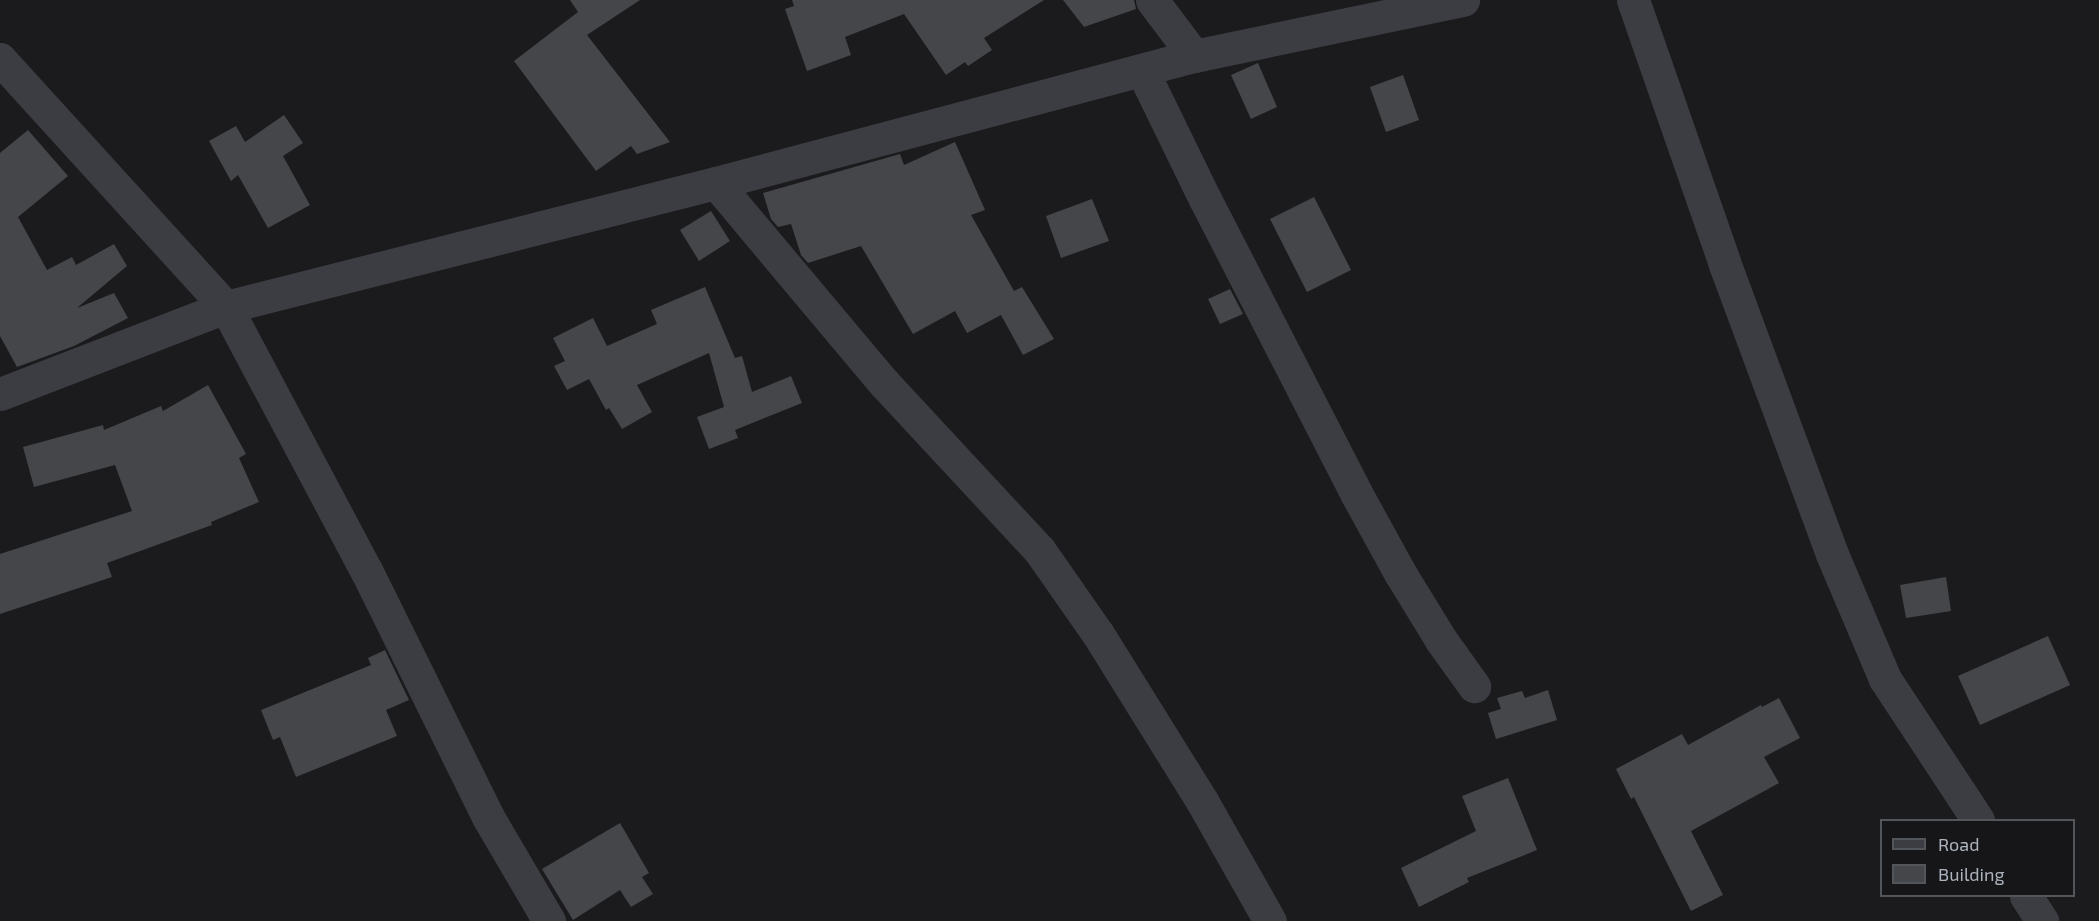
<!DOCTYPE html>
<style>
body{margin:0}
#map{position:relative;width:2099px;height:921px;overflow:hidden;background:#1b1b1d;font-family:"Exo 2",sans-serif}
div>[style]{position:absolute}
.building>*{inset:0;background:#45464a}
.street>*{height:33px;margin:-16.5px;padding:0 16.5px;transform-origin:16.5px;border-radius:16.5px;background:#3c3d42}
span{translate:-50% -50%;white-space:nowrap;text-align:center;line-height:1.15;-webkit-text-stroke:4.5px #161618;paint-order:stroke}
.legend{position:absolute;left:1880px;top:819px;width:195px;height:78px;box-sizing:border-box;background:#161618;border:2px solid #52555a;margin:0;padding:8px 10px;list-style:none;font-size:18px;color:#adb3bd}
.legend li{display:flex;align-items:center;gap:12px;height:30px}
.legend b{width:30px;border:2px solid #52555a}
</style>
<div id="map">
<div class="building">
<div style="clip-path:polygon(570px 0,640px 0,587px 35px,670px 142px,637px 154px,631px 146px,596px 171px,514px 61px,578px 12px)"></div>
<div style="clip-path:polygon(792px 0,1044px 0,984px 38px,992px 50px,968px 66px,965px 62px,946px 75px,904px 14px,845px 37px,851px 55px,807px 71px,785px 9px,794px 6px)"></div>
<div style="clip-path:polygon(1063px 0,1134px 0,1136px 9px,1084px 27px)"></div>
<div style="clip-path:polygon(1258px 63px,1277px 107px,1251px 119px,1231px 75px)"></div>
<div style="clip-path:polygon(1403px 75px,1419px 120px,1386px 132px,1370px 87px)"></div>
<div style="clip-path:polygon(284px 115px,303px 143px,283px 156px,310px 205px,268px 228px,238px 175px,231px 181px,209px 141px,236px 126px,245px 142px)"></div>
<div style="clip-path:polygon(28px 130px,68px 176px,18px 217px,47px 270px,72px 257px,76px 265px,114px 244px,127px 266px,77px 308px,114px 293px,128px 318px,74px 346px,17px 367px,0 336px,0 153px)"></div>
<div style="clip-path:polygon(955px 142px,985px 210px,971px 215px,1014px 291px,1022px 287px,1054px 339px,1023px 355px,1001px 315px,967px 333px,955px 311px,913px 334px,861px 246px,808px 263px,801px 255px,791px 224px,778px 227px,771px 219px,763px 193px,900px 154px,904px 165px)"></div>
<div style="clip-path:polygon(1314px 197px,1351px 270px,1307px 292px,1270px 219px)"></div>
<div style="clip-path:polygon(1092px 199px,1109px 241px,1061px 258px,1046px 216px)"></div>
<div style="clip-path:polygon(711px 211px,730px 241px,699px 261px,680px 230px)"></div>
<div style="clip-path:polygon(705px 287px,735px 358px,742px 356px,752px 392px,791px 376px,802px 403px,735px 430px,738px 438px,709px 449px,697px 417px,724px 407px,709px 353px,637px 385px,652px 412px,622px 429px,609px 408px,606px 410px,589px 379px,567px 390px,554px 366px,565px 361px,553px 338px,593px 318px,607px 346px,657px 324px,651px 310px)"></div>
<div style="clip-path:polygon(1230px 289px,1243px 314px,1220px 324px,1208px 299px)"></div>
<div style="clip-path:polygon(208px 385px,246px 454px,239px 458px,259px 502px,211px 522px,212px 525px,107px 563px,112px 577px,0 614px,0 554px,132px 511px,115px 465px,34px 487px,23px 447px,103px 425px,104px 430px,161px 406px,163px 411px)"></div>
<div style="clip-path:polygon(1946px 577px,1951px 611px,1906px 618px,1900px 585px)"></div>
<div style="clip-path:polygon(2048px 636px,2070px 685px,1980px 725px,1958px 676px)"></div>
<div style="clip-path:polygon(385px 650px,409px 700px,386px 710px,397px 736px,296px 777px,280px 737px,273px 740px,261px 710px,371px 665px,368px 658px)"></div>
<div style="clip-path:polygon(1548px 690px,1557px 720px,1496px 739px,1488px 713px,1501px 709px,1497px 698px,1522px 691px,1525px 698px)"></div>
<div style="clip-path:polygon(1779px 698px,1800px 738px,1764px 757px,1779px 783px,1691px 831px,1723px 895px,1691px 911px,1634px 797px,1631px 799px,1616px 769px,1682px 734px,1688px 745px,1761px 705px,1762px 707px)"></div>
<div style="clip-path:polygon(1508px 778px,1537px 850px,1467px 878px,1469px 882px,1419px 907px,1401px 868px,1476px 831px,1462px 796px)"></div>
<div style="clip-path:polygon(620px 823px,649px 873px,642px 877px,653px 894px,631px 907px,620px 890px,573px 920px,542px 869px)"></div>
</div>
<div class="street">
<div style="left:1152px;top:0;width:70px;rotate:53.1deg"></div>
<div style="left:1633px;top:0;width:277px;rotate:70.8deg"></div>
<div style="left:1724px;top:262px;width:311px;rotate:69.7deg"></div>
<div style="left:1832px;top:554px;width:136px;rotate:67deg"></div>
<div style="left:1885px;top:679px;width:169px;rotate:56.6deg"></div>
<div style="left:0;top:59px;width:336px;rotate:47.7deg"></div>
<div style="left:226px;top:307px;width:300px;rotate:62deg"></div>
<div style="left:367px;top:572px;width:273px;rotate:63.7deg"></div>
<div style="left:488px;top:817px;width:121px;rotate:59.6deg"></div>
<div style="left:1142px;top:70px;width:144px;rotate:64deg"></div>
<div style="left:1205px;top:199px;width:331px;rotate:62.8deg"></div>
<div style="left:1356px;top:493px;width:91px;rotate:61.2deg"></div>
<div style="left:1400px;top:573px;width:79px;rotate:58.5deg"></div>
<div style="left:1441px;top:640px;width:57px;rotate:54.3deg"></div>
<div style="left:716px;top:183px;width:261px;rotate:50deg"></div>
<div style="left:884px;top:383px;width:229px;rotate:47.1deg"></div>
<div style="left:1040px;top:551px;width:101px;rotate:55.1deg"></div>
<div style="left:1098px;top:634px;width:197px;rotate:58.1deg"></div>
<div style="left:1202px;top:801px;width:138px;rotate:60.5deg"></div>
<div style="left:0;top:394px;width:242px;rotate:-21.1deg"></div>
<div style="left:226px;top:307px;width:505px;rotate:-14.2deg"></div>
<div style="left:716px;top:183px;width:495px;rotate:-14.9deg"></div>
<div style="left:1194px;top:56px;width:275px;rotate:-11.8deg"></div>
<div style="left:2026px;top:896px;width:30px;rotate:57deg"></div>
</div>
<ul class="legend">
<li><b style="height:8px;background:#3c3d42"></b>Road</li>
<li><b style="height:16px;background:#45464a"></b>Building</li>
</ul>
</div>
